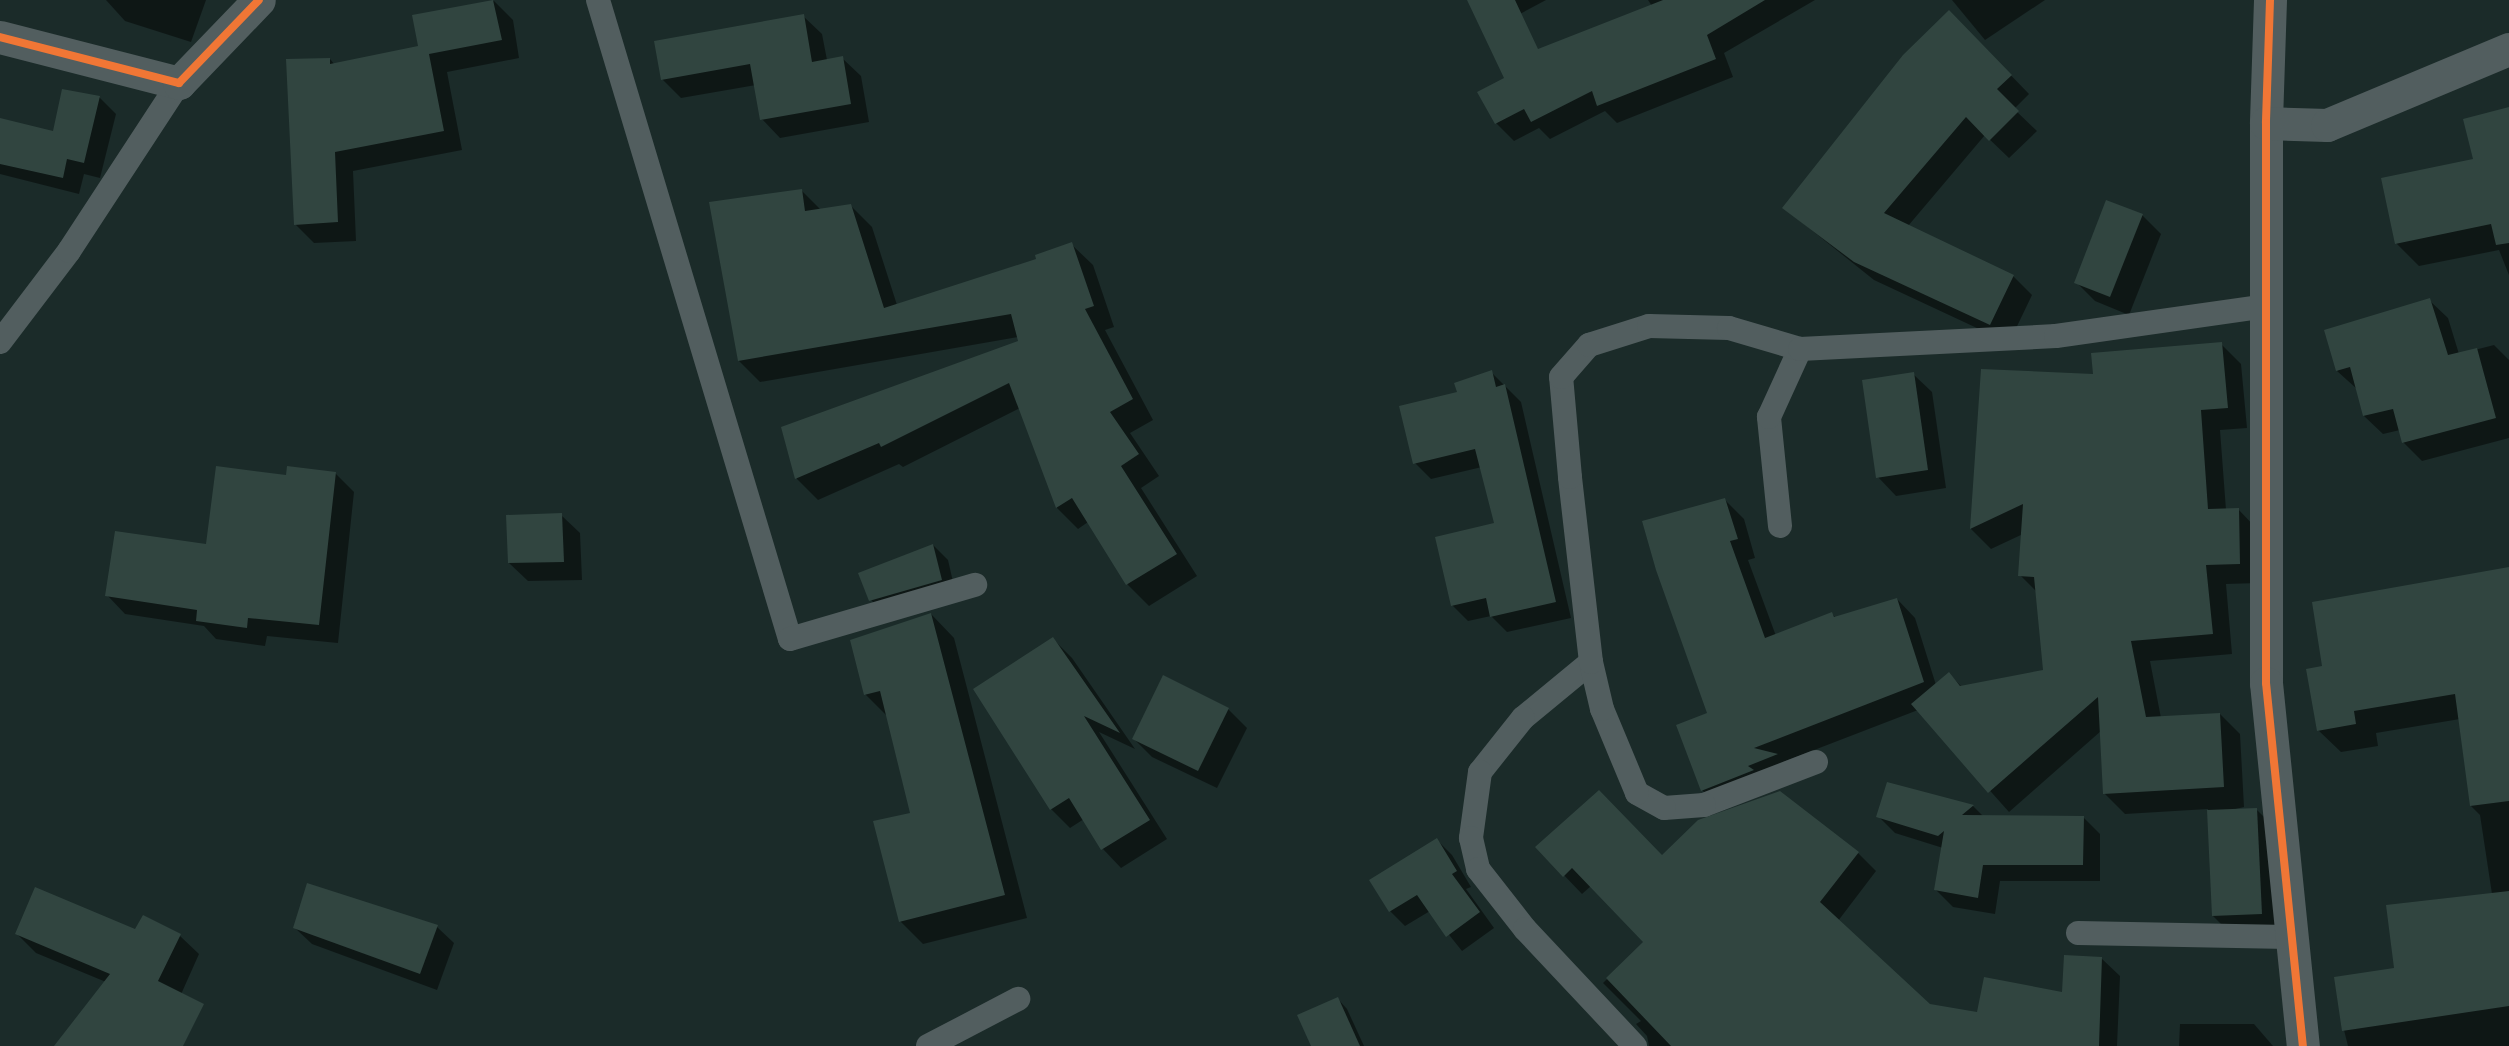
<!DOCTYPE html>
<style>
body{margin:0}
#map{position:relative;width:2509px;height:1046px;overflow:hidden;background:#1b2b29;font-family:"DejaVu Sans",sans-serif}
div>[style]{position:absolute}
.shadow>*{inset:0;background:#0007}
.building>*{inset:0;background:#314540}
.service>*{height:24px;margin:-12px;padding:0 12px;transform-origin:12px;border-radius:12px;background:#525e5f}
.minor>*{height:33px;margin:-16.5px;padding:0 16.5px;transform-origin:16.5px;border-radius:16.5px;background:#525e5f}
.cycleway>*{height:8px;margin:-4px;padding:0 4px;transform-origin:4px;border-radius:4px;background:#f07635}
span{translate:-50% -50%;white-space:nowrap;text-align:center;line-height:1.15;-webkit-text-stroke:4.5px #15312e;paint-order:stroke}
</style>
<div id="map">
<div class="shadow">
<div style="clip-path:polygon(106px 0,206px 0,191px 42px,125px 21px)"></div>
<div style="clip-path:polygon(1468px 0,1546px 0,1492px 29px)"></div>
<div style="clip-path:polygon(1648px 0,1815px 0,1724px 53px,1733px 77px,1617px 123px,1605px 111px,1550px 139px,1539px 128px,1514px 141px,1496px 123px,1652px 6px)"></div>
<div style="clip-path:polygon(1952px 0,2045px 0,1985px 40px)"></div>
<div style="clip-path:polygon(494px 1px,513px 20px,519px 58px,447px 72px,462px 150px,353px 171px,356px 241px,314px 243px,295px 224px,330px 59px,335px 65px,420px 48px,414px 16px)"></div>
<div style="clip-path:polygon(803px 16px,822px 34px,827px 60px,842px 58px,861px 76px,869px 122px,780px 138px,762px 119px,756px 85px,681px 98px,662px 79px)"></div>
<div style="clip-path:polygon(1968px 31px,2029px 94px,2014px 109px,2037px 131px,2009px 158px,1985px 135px,1908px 226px,2013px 276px,2032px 295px,2009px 343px,1874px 280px,1784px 208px)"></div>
<div style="clip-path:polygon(99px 97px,116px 114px,100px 178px,84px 174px,79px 194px,0 174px,0 120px,54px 133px)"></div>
<div style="clip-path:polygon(2509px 108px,2509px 275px,2499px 250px,2419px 266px,2396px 243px,2475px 160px)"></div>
<div style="clip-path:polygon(802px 191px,821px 210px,851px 206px,872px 227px,897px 305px,1038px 260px,1071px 244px,1093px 265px,1114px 327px,1105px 330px,1153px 420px,1130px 433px,1159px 476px,1141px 488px,1197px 576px,1149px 606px,1128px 585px,1088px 522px,1078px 529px,1057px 508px,1020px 408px,903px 467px,899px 464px,818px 500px,797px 479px,783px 428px,1020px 342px,1018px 337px,760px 382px,739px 361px)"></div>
<div style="clip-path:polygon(2142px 215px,2161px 234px,2129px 315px,2095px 301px,2076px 282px)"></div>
<div style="clip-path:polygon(2429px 300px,2448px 318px,2459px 354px,2494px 345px,2509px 360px,2509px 438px,2422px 461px,2403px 442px,2400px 430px,2383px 434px,2364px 416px,2357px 389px,2337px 371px)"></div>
<div style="clip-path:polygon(2221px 344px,2241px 364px,2247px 428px,2220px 430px,2226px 510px,2238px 509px,2258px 530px,2259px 583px,2226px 584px,2232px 654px,2150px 661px,2161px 718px,2220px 714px,2240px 734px,2244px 807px,2227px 811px,2257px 810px,2275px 828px,2281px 932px,2232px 935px,2213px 916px,2208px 809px,2125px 814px,2105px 794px,2101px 731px,2009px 812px,1918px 710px,1783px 762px,1721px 809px,1702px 790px,1725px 500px,1744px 519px,1755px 558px,1748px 560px,1776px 636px,1832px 614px,1836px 618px,1897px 599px,1915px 618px,1936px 685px,1949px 674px,1962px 687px,2044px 671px,2037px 592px,2020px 575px,2023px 534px,1991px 549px,1971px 529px,1983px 371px,2095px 376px)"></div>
<div style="clip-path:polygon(1491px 372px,1521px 402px,1571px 618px,1507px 632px,1491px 616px,1468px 621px,1452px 605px,1496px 524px,1482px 467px,1431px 479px,1415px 463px,1459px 393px)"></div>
<div style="clip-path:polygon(1913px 374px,1932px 392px,1946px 488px,1896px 496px,1878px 477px)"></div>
<div style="clip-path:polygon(335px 473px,354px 492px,338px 643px,267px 636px,265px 646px,216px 639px,204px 626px,125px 614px,107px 595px,207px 546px,288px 476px)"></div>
<div style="clip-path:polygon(561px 515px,580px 533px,582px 580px,528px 581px,509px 563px)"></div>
<div style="clip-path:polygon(933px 545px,948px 560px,956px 595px,886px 615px,871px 600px)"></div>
<div style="clip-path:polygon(2509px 597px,2509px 1046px,2348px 1046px,2343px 1026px,2396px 970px,2492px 894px,2480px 815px,2471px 806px,2460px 719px,2376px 733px,2378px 746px,2341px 752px,2318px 730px,2324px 667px)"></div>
<div style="clip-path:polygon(931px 614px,954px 638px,1027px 918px,923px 944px,900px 921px,912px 814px,888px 717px,865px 694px)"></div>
<div style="clip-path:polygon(1053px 639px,1072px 658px,1135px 749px,1099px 732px,1167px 839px,1121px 868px,1103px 849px,1084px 819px,1070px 828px,1051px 809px)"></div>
<div style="clip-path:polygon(1228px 709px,1247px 728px,1217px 788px,1152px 757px,1134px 739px)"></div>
<div style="clip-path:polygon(1888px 784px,1973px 806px,1983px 816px,2083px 817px,2100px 834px,2100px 881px,2000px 881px,1995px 914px,1953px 907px,1936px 890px,1943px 848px,1895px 833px,1878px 816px)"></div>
<div style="clip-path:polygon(1437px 840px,1452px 855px,1471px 887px,1466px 889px,1494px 928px,1462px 951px,1430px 911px,1405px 926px,1390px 911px)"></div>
<div style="clip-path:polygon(1537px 847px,1662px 857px,1858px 853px,1876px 871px,1838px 921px,1930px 1005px,1978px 1014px,2064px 994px,2101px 958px,2120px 976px,2117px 1046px,1649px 1046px,1647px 1036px,1636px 1024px,1641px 1021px,1603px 983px,1645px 942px,1591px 886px,1582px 894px)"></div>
<div style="clip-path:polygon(437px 927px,454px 943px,437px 990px,312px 944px,295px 928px)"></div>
<div style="clip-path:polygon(136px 931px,180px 936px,199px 954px,158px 1046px,56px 1046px,106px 982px,36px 953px,17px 934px)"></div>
<div style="clip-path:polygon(1338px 999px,1347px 1009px,1364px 1046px,1313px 1046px)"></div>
<div style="clip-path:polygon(2180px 1024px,2254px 1024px,2273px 1046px,2179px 1046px)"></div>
</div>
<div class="building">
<div style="clip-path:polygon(493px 0,502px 40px,429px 54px,444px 131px,335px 152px,338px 222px,294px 225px,286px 59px,330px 58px,330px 64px,418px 46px,412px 15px)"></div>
<div style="clip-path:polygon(1467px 0,1515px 0,1538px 49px,1663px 0,1765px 0,1707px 35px,1716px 59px,1597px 106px,1592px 91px,1531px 122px,1524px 109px,1495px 124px,1477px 92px,1504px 78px)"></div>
<div style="clip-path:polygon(1949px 10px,2012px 75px,1997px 89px,2019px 111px,1989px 141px,1966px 117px,1884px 213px,2014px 275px,1990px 325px,1854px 262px,1782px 208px,1903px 55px)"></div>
<div style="clip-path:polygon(804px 14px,812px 62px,843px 56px,851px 104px,760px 120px,750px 64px,661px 80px,654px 41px)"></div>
<div style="clip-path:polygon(62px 89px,100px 96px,84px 163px,67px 159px,63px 178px,0 164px,0 118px,53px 131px)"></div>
<div style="clip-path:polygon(2509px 107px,2509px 243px,2496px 245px,2491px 224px,2395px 244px,2381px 178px,2473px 159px,2463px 119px)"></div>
<div style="clip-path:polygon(802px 189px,805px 211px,851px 204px,884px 308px,1036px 259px,1035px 255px,1072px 242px,1094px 306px,1085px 309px,1133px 399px,1110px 412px,1139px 454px,1121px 466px,1177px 554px,1126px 585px,1072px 498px,1056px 508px,1009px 383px,881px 447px,879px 443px,795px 479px,781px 427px,1018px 341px,1011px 314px,738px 361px,709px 202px)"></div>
<div style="clip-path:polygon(2106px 200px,2143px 214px,2110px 297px,2074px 283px)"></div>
<div style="clip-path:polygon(2430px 298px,2448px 355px,2477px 348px,2496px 418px,2402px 443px,2393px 409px,2363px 416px,2350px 367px,2336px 371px,2324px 330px)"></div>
<div style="clip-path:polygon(2222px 342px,2228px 408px,2201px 410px,2208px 509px,2239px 508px,2240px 564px,2206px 565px,2213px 634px,2131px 641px,2146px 717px,2220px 713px,2224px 787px,2103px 794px,2098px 697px,1988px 793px,1911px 704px,1949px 672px,1960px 686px,2043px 670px,2034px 577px,2018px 576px,2023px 504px,1970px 529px,1981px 369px,2093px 374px,2091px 353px)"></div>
<div style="clip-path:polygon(1492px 370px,1496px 387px,1505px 384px,1556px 602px,1490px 617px,1486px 598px,1451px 606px,1435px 537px,1494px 523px,1475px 449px,1413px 464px,1399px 406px,1457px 392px,1454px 383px)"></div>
<div style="clip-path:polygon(1914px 372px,1928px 470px,1876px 478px,1862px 380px)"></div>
<div style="clip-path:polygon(216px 466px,286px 475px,287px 466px,336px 472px,319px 625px,248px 618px,247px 628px,196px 621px,197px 610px,105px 596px,115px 531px,206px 544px)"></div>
<div style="clip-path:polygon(1725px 498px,1738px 539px,1730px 541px,1765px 638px,1832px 612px,1834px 617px,1897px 598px,1924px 682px,1754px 748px,1778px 754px,1748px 766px,1754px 770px,1701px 791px,1676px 725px,1707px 713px,1656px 570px,1642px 521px)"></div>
<div style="clip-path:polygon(562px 513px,564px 562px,508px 563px,506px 515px)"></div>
<div style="clip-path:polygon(933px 544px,942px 580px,869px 601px,858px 573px)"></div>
<div style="clip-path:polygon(2509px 567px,2509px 801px,2470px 806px,2455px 694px,2354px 711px,2356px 724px,2317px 731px,2306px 669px,2322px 666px,2312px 602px)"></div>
<div style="clip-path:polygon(931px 613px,1005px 895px,899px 922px,873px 821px,910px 813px,880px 691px,864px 695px,850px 640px)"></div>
<div style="clip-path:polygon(1053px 637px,1120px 733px,1084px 716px,1150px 820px,1101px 850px,1069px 798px,1050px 810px,973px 689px)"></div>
<div style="clip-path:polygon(1163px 675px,1229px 708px,1198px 771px,1132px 739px)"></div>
<div style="clip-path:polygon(1887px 782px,1974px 805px,1962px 815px,2084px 816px,2083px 865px,1983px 865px,1978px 898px,1934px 890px,1944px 831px,1938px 836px,1876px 817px)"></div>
<div style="clip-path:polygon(1599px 790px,1662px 855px,1698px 820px,1780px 791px,1859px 852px,1820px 902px,1930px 1004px,1977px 1012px,1984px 977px,2062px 992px,2064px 955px,2102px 957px,2099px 1046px,1671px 1046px,1606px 978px,1643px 942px,1572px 868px,1563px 877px,1535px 847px)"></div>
<div style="clip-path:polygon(2257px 808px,2262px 914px,2212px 916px,2207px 810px)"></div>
<div style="clip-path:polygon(1437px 838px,1457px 871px,1452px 874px,1480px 912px,1446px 937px,1417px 895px,1389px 912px,1369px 880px)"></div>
<div style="clip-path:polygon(307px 883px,438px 925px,420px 974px,293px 928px)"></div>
<div style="clip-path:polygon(35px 887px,135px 929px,143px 915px,181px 934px,158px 981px,204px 1004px,183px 1046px,54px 1046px,110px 974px,15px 934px)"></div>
<div style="clip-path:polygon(2509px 891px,2509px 1006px,2342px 1031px,2334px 977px,2394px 968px,2386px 905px)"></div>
<div style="clip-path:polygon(1338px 997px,1360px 1046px,1311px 1046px,1297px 1015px)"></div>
</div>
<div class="service">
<div style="left:598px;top:0;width:667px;rotate:73.28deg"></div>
<div style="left:790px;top:639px;width:193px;rotate:-16.3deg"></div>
<div style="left:0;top:342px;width:114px;rotate:-52.8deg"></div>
<div style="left:69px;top:251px;width:201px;rotate:-56.8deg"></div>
<div style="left:1780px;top:526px;width:110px;rotate:-95.8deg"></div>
<div style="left:1769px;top:417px;width:75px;rotate:-65.5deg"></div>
<div style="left:1591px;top:662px;width:88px;rotate:140.5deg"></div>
<div style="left:1523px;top:718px;width:69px;rotate:128.5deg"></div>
<div style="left:1480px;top:772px;width:67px;rotate:97.8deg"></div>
<div style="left:1471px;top:838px;width:32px;rotate:77deg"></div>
<div style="left:1478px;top:869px;width:76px;rotate:51.9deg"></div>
<div style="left:1525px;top:929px;width:161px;rotate:46.8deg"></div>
<div style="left:1816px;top:762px;width:120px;rotate:159deg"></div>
<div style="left:1704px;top:805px;width:40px;rotate:175.7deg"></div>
<div style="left:1664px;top:808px;width:31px;rotate:-151deg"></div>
<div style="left:1637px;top:793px;width:91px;rotate:-112.6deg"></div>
<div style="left:1602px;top:709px;width:48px;rotate:-103.2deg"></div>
<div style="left:1591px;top:662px;width:186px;rotate:-96.5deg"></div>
<div style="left:1570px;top:477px;width:100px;rotate:-95.1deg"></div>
<div style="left:1561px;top:377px;width:43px;rotate:-48.8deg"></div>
<div style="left:1589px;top:345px;width:63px;rotate:-17.6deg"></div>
<div style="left:1649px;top:326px;width:80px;rotate:1.4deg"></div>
<div style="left:1729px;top:328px;width:74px;rotate:16.5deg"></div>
<div style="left:1800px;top:349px;width:256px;rotate:-2.9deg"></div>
<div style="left:2056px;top:336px;width:212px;rotate:-8.1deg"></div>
<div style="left:2078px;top:933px;width:213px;rotate:1.1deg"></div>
<div style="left:928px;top:1046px;width:102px;rotate:-27.6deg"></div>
</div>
<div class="minor">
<div style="left:2270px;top:0;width:123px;rotate:91.9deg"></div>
<div style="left:2266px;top:123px;width:560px;rotate:90deg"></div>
<div style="left:2266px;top:683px;width:365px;rotate:84.2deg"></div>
<div style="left:0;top:37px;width:185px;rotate:14.4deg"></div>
<div style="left:179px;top:83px;width:115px;rotate:-46.1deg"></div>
<div style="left:2266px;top:123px;width:61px;rotate:1.9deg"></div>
<div style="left:2327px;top:125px;width:197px;rotate:-22.7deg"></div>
</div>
<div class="cycleway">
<div style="left:2270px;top:0;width:123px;rotate:91.9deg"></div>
<div style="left:2266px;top:123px;width:560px;rotate:90deg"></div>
<div style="left:2266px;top:683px;width:365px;rotate:84.2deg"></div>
<div style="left:0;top:37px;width:185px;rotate:14.4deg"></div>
<div style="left:179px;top:83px;width:115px;rotate:-46.1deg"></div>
</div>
</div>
